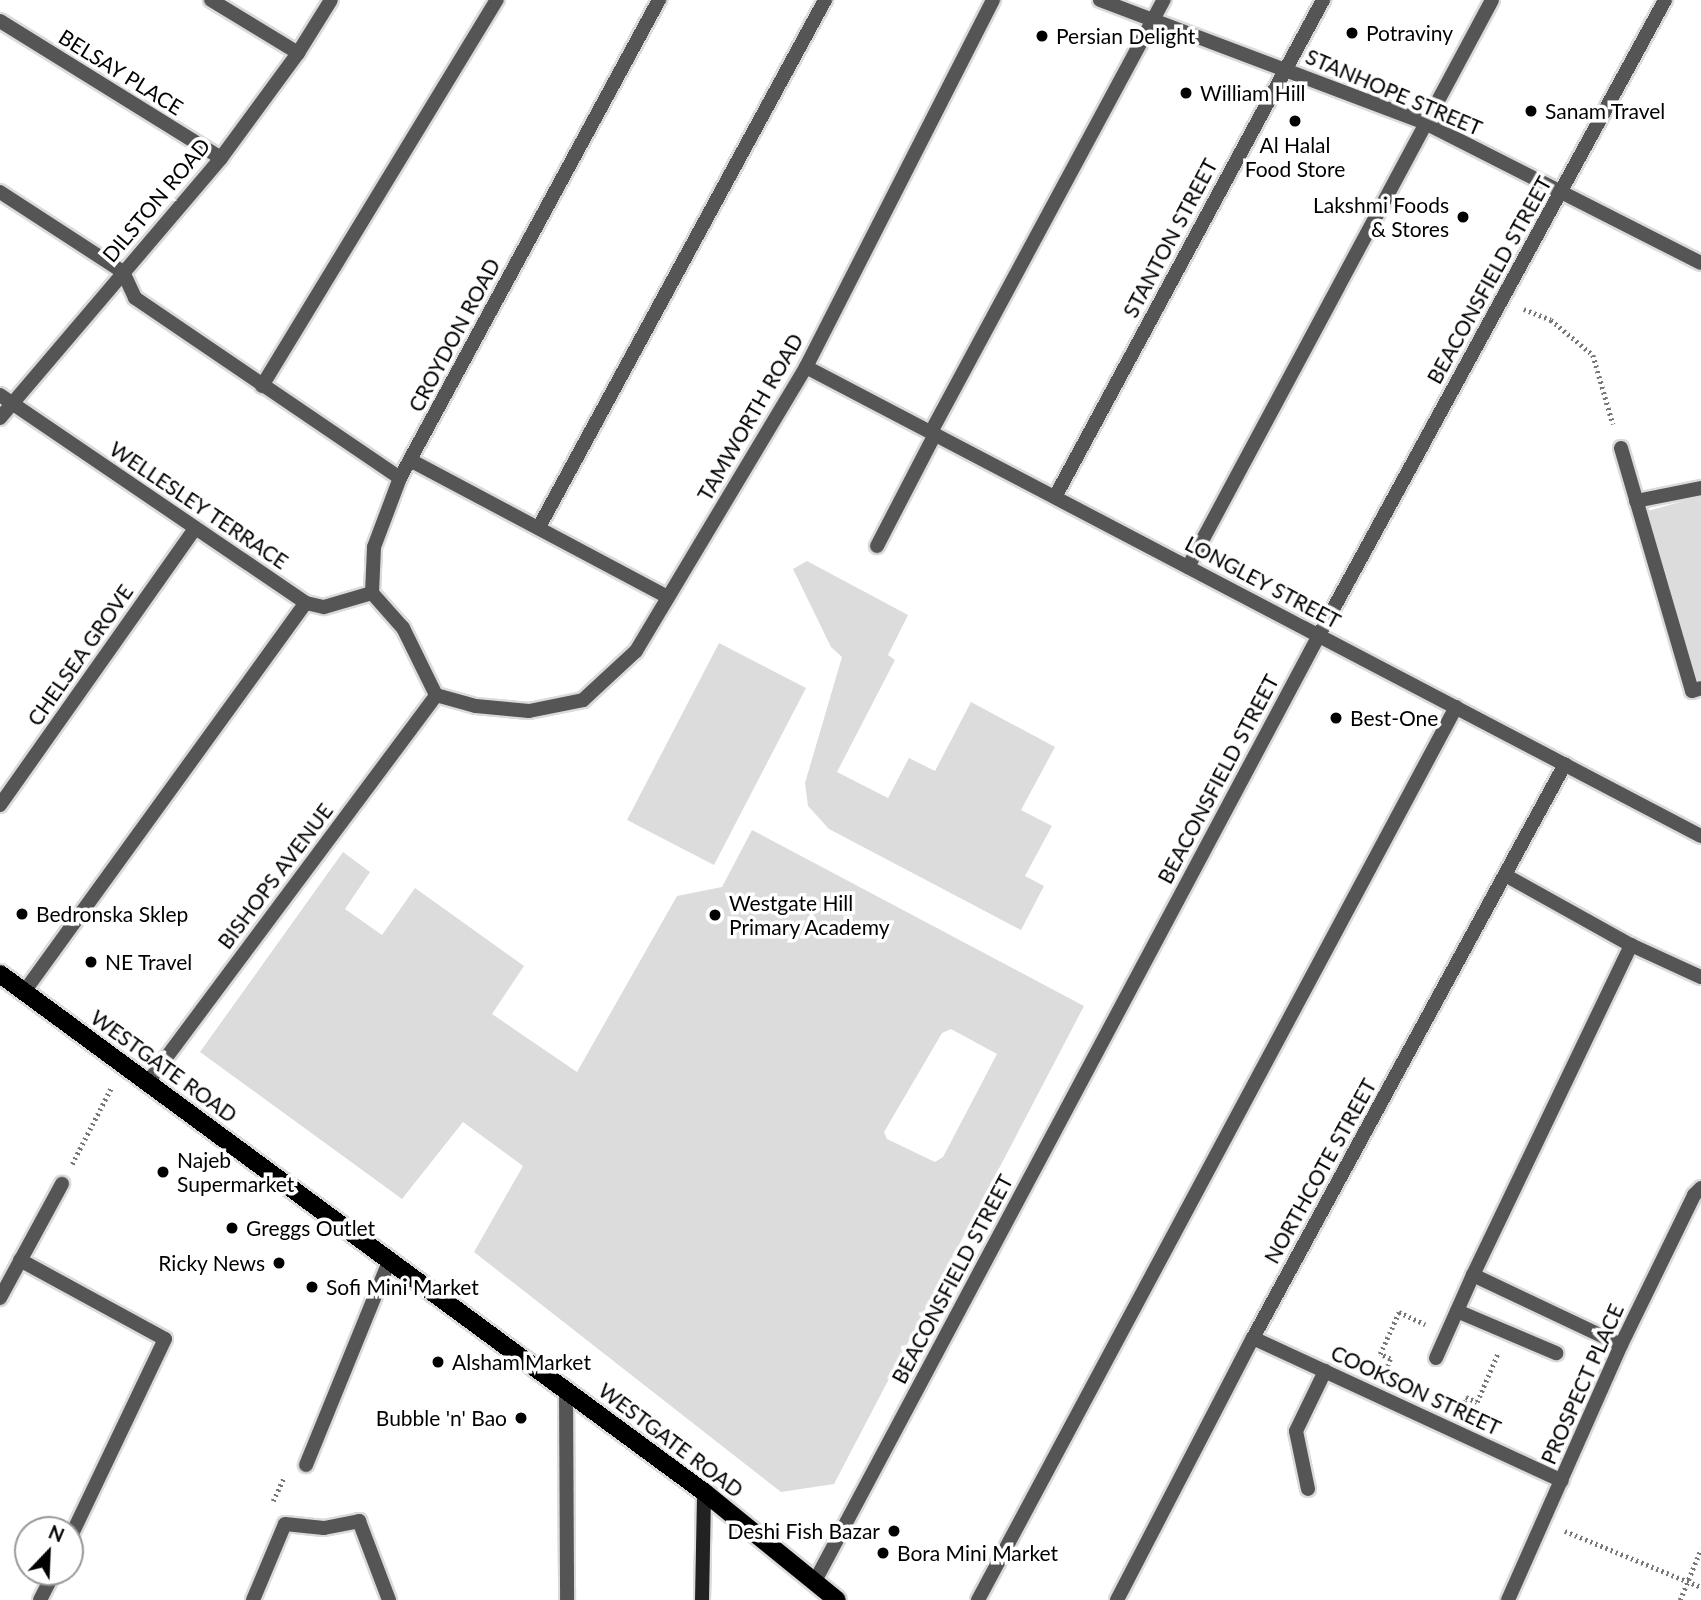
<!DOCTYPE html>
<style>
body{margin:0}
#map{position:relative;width:1701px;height:1600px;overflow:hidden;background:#fff;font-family:Lato,sans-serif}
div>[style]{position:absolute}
.green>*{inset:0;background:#dcdcdc}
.path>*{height:4.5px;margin-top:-2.25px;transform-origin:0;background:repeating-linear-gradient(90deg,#777 0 2px,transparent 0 5.5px)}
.roads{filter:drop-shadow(2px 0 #dbdbdb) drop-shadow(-2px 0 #dbdbdb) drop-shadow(0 2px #dbdbdb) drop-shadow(0 -2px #dbdbdb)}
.lane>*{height:14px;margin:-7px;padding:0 7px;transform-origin:7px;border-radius:7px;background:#555}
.street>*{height:14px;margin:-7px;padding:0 7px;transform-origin:7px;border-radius:7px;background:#555}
.secondary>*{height:14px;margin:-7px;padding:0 7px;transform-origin:7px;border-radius:7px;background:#222}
.primary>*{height:18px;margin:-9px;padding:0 9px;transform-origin:9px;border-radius:9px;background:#000}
.dots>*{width:19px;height:19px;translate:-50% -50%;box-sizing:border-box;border:4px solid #fff;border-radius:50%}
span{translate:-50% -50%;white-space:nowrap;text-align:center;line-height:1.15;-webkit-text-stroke:7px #fff;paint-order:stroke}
.poi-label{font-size:21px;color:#000}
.left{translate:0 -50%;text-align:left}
.right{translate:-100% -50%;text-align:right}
.street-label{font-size:21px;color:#000}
.north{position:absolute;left:14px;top:1516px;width:70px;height:70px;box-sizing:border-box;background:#fff;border:2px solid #999;border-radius:50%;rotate:23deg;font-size:19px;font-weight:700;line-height:28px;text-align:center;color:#000}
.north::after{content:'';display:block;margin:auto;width:24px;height:32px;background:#000;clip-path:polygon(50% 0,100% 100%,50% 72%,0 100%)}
</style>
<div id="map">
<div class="green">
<div style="clip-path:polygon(1701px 496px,1701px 684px,1684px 688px,1644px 512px)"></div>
<div style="clip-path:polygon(807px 561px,908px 615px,888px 655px,895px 660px,837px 772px,888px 798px,909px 758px,935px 771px,971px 702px,1055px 747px,1021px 810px,1052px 826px,1025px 876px,1044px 886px,1021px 930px,829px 829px,808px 806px,805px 783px,842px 657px,831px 647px,793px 569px)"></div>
<div style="clip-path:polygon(719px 643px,806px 688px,714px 865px,627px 820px)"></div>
<div style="clip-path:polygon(evenodd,752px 830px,1084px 1006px,834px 1484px,781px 1492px,474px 1252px,523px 1166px,463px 1122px,402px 1199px,200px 1052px,343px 852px,370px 872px,345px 909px,382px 935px,415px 888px,524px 966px,492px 1014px,577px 1072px,677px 896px,722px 887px,752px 830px,951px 1029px,997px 1054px,943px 1157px,935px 1162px,887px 1139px,884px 1132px,942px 1033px,951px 1029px)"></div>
</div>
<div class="path">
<div style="left:1524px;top:309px;width:29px;rotate:22deg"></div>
<div style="left:1551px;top:320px;width:55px;rotate:39.8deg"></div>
<div style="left:1593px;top:355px;width:72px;rotate:73.8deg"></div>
<div style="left:72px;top:1164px;width:85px;rotate:-62.8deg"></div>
<div style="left:1385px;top:1371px;width:13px;rotate:-67deg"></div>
<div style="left:1390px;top:1359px;width:11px;rotate:-153deg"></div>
<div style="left:1380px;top:1354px;width:46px;rotate:-65.7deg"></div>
<div style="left:1399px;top:1312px;width:29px;rotate:25deg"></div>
<div style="left:1462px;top:1407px;width:11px;rotate:-68deg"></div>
<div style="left:1466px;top:1397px;width:12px;rotate:24deg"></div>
<div style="left:1477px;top:1402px;width:53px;rotate:-66.8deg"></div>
<div style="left:273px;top:1501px;width:26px;rotate:-65deg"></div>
<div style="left:1565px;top:1531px;width:147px;rotate:22.4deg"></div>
<div style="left:1680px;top:1600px;width:55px;rotate:-67.6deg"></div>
</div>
<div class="roads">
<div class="lane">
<div style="left:211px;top:0;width:102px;rotate:31.3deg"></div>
<div style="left:0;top:192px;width:147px;rotate:33deg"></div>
<div style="left:123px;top:272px;width:29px;rotate:65deg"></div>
<div style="left:135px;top:298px;width:320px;rotate:34.2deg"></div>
<div style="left:262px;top:386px;width:452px;rotate:-58.7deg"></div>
<div style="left:931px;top:432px;width:491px;rotate:-61.7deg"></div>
<div style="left:410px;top:460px;width:292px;rotate:28deg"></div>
<div style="left:539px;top:527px;width:600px;rotate:-61.51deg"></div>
<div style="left:877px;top:546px;width:126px;rotate:-62.6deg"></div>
<div style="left:1188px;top:567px;width:643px;rotate:-61.8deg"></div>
<div style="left:1505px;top:875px;width:144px;rotate:29.1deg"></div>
<div style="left:1631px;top:945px;width:77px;rotate:24.6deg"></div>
<div style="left:24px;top:992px;width:480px;rotate:-54.1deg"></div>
<div style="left:20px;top:1260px;width:165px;rotate:28.6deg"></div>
<div style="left:165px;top:1339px;width:221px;rotate:115.5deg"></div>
<div style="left:1457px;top:1311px;width:108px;rotate:23deg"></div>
<div style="left:1621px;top:1345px;width:164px;rotate:-154.7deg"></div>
<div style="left:1473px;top:1275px;width:366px;rotate:-64.4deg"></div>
<div style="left:1436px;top:1358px;width:91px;rotate:-66deg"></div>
<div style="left:566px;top:1390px;width:210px;rotate:89.7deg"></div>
<div style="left:1308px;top:1489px;width:59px;rotate:-101.7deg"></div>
<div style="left:1296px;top:1431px;width:67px;rotate:-64.2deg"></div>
<div style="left:40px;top:1600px;width:31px;rotate:-63deg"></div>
<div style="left:978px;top:1600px;width:1013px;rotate:-61.84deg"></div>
</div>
<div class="street">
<div style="left:1100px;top:0;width:347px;rotate:20.7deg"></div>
<div style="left:1425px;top:123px;width:309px;rotate:26.9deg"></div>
<div style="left:0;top:21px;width:260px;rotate:31.8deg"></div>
<div style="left:806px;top:367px;width:1010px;rotate:27.66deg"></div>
<div style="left:0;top:395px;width:370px;rotate:34.2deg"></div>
<div style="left:306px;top:603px;width:18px;rotate:13deg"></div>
<div style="left:324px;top:607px;width:50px;rotate:-16.3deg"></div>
<div style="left:0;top:418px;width:341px;rotate:-49.6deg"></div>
<div style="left:221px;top:158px;width:130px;rotate:-53.7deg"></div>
<div style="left:298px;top:53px;width:62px;rotate:-58.1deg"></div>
<div style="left:1621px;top:448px;width:253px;rotate:73.7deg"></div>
<div style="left:1692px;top:691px;width:9px;rotate:-18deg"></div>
<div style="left:1055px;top:497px;width:565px;rotate:-61.66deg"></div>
<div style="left:1636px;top:501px;width:66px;rotate:-11.3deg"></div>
<div style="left:436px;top:695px;width:41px;rotate:15.4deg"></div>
<div style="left:476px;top:706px;width:53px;rotate:5.4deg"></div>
<div style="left:529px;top:711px;width:55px;rotate:-11.5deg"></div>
<div style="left:583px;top:700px;width:72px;rotate:-42.8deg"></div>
<div style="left:636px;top:651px;width:331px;rotate:-59.1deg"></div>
<div style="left:806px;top:367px;width:412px;rotate:-63deg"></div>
<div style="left:436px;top:695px;width:75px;rotate:-116.2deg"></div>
<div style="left:403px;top:628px;width:47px;rotate:-131.5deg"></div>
<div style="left:372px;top:593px;width:46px;rotate:-87.5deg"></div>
<div style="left:374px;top:547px;width:74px;rotate:-69.4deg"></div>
<div style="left:400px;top:478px;width:544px;rotate:-61.55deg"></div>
<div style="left:0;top:805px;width:338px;rotate:-54.8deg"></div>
<div style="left:148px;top:1082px;width:482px;rotate:-53.3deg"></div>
<div style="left:0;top:1298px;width:130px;rotate:-61.5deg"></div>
<div style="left:1253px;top:1338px;width:340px;rotate:24.8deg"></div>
<div style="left:306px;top:1465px;width:222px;rotate:-67.8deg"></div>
<div style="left:815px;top:1581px;width:1072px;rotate:-61.95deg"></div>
<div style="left:1319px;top:635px;width:723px;rotate:-61.41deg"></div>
<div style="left:253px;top:1600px;width:82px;rotate:-67.2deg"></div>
<div style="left:285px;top:1524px;width:39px;rotate:6deg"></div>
<div style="left:324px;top:1528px;width:36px;rotate:-11deg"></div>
<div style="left:359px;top:1521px;width:85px;rotate:69.2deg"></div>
<div style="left:1117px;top:1600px;width:295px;rotate:-62.6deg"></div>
<div style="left:1253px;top:1338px;width:653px;rotate:-61.47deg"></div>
<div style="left:1508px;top:1600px;width:279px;rotate:-66.1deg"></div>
<div style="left:1621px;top:1345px;width:167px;rotate:-64deg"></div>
<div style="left:1694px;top:1195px;width:10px;rotate:-45deg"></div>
</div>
<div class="secondary">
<div style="left:702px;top:1600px;width:108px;rotate:-88.9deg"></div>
</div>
<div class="primary">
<div style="left:0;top:974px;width:874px;rotate:36.35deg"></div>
<div style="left:704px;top:1492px;width:171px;rotate:39.1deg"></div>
</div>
</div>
<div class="dots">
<div style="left:1352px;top:33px;background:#000"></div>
<div style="left:1042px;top:36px;background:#000"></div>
<div style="left:1186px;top:93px;background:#000"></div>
<div style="left:1531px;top:111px;background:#000"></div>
<div style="left:1295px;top:121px;background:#000"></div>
<div style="left:1463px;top:217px;background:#000"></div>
<div style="left:1336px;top:718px;background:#000"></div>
<div style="left:22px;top:914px;background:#000"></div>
<div style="left:715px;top:915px;background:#000"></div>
<div style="left:91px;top:962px;background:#000"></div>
<div style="left:163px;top:1172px;background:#000"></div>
<div style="left:232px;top:1228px;background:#000"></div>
<div style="left:279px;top:1263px;background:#000"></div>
<div style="left:312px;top:1287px;background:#000"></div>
<div style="left:438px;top:1362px;background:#000"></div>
<div style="left:521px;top:1418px;background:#000"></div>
<div style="left:894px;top:1531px;background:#000"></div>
<div style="left:883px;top:1553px;background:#000"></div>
</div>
<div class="poi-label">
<span class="left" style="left:1366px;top:33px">Potraviny</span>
<span class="left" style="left:1056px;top:36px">Persian Delight</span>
<span class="left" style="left:1200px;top:93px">William Hill</span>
<span class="left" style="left:1545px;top:111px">Sanam Travel</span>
<span style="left:1295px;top:157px">Al Halal<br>Food Store</span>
<span class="right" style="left:1449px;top:217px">Lakshmi Foods<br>&amp; Stores</span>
<span class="left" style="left:1350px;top:718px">Best-One</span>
<span class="left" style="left:729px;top:915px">Westgate Hill<br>Primary Academy</span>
<span class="left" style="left:36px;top:914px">Bedronska Sklep</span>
<span class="left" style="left:105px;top:962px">NE Travel</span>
<span class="left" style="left:177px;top:1172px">Najeb<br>Supermarket</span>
<span class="left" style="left:246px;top:1228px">Greggs Outlet</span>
<span class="right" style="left:265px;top:1263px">Ricky News</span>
<span class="left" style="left:326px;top:1287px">Sofi Mini Market</span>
<span class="left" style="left:452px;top:1362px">Alsham Market</span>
<span class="right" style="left:507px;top:1418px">Bubble 'n' Bao</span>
<span class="right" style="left:880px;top:1531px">Deshi Fish Bazar</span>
<span class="left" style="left:897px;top:1553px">Bora Mini Market</span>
</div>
<div class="street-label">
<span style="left:121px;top:72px;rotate:32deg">BELSAY PLACE</span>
<span style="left:1394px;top:92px;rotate:23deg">STANHOPE STREET</span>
<span style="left:156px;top:200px;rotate:-50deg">DILSTON ROAD</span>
<span style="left:1170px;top:238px;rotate:-62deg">STANTON STREET</span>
<span style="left:1489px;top:280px;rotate:-61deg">BEACONSFIELD STREET</span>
<span style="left:454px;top:335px;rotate:-62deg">CROYDON ROAD</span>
<span style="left:750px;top:417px;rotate:-60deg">TAMWORTH ROAD</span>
<span style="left:199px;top:505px;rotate:34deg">WELLESLEY TERRACE</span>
<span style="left:1263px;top:582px;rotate:28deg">LONGLEY STREET</span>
<span style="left:80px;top:655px;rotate:-55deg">CHELSEA GROVE</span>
<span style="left:1218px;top:779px;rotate:-62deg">BEACONSFIELD STREET</span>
<span style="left:275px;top:876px;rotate:-53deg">BISHOPS AVENUE</span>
<span style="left:164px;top:1066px;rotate:36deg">WESTGATE ROAD</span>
<span style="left:1320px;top:1171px;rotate:-61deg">NORTHCOTE STREET</span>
<span style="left:952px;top:1279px;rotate:-62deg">BEACONSFIELD STREET</span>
<span style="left:1582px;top:1384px;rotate:-66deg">PROSPECT PLACE</span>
<span style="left:1416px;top:1390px;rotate:25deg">COOKSON STREET</span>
<span style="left:671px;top:1440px;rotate:37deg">WESTGATE ROAD</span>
</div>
<div class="north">N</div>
</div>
